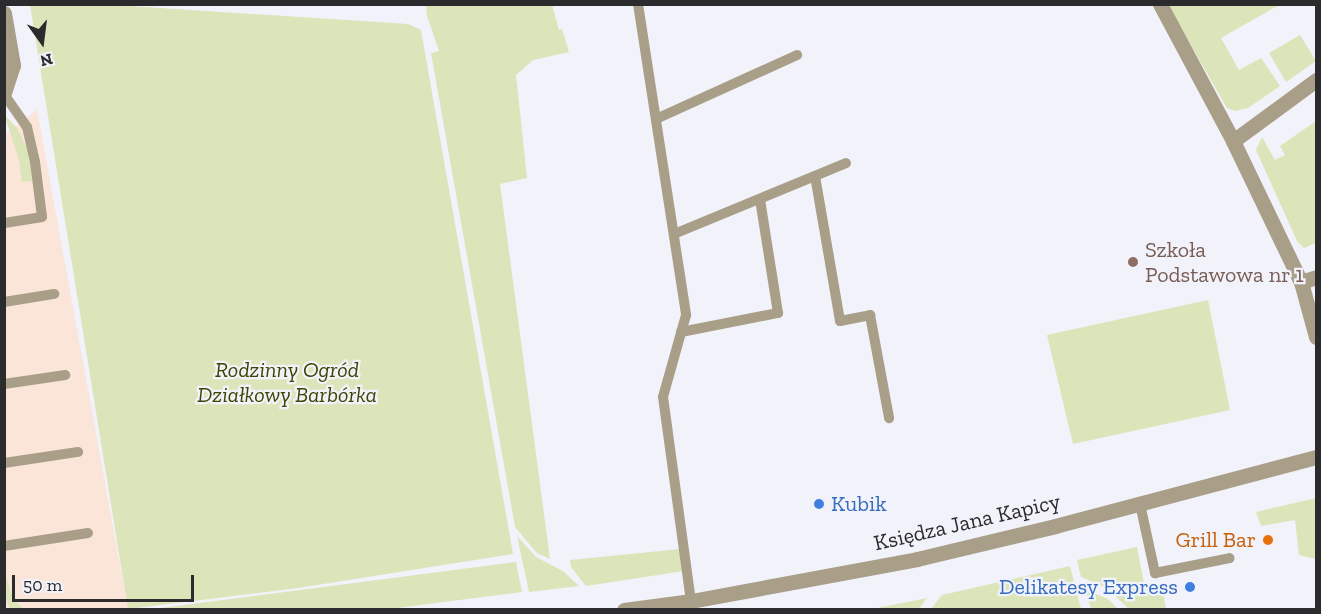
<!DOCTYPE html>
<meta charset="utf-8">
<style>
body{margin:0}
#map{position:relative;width:1321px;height:614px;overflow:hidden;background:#f2f2fb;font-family:"Zilla Slab",serif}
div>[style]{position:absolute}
.industrial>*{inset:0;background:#fbe4d8}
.green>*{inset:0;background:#dce4b9}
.service>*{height:10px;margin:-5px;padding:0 5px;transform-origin:5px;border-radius:5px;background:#a99f88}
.minor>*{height:15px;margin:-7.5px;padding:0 7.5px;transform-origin:7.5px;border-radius:7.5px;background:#a99f88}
.tertiary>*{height:15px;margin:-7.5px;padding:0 7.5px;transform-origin:7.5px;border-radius:7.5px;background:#a99f88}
.dots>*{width:16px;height:16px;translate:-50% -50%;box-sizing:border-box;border:3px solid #f2f2fb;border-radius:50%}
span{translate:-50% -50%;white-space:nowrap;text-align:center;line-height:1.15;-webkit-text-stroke:4.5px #f2f2fb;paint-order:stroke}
.education-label{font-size:22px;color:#785e54}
.left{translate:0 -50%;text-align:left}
.park-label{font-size:22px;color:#3e4500;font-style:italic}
.shop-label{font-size:22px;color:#366cbe}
.right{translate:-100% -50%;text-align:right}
.street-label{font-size:22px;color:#2b2b2e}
.food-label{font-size:22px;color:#c56008}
.frame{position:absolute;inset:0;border:6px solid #2b2b2e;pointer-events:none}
.north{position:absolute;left:12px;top:12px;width:60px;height:60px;-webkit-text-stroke:4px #f2f2fb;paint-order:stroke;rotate:166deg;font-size:16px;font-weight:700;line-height:24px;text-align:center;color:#2b2b2e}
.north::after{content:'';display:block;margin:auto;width:21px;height:27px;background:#2b2b2e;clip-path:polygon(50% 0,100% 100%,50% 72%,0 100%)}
.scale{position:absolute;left:12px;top:575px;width:182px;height:27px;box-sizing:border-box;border:3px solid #2b2b2e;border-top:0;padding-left:8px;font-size:18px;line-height:21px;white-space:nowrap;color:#2b2b2e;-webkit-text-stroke:4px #f2f2fb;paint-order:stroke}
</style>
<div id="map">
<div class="industrial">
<div style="clip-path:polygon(37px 110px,128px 609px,5px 610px,5px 135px)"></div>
</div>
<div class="green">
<div style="clip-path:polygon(30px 5px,114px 5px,408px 24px,421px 30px,513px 554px,298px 588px,128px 609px)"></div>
<div style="clip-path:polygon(426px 5px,552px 5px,559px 30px,562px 29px,569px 52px,533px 60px,516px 75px,527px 178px,500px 184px,550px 559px,537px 553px,515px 527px,431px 53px,439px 51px,427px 16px)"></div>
<div style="clip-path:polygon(1168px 5px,1279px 5px,1221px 38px,1239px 70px,1261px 58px,1280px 86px,1248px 108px,1235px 111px,1227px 108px)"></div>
<div style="clip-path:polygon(1300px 35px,1316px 61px,1286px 82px,1269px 53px)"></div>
<div style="clip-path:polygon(4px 114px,17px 128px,29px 153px,32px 181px,22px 182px,19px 160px)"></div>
<div style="clip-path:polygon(1316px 121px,1316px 243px,1304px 248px,1297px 241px,1256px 150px,1262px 137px,1275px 160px,1285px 155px,1280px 146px)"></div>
<div style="clip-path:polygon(1208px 300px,1230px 410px,1073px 444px,1047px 335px)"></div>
<div style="clip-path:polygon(1316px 498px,1316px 559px,1299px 555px,1295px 520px,1261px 526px,1256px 512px)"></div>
<div style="clip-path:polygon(517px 536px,536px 557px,563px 571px,579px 586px,529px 592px)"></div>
<div style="clip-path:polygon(1137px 547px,1145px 589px,1162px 586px,1166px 609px,1129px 609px,1105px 587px,1081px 577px,1077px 560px)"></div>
<div style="clip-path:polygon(680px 549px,684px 571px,586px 586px,571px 567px,570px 560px)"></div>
<div style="clip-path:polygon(516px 562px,522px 592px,390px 609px,153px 609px)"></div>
<div style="clip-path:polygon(1070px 566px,1081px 609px,931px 609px,942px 595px)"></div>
<div style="clip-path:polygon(4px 571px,13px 599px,24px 609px,10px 609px,5px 596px)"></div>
<div style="clip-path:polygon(1085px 589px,1108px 599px,1118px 609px,1091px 609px)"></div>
<div style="clip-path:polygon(927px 598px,919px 609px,872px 609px)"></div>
</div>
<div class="service">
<div style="left:638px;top:4px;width:315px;rotate:81.2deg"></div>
<div style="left:686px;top:315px;width:85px;rotate:105.7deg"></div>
<div style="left:663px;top:397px;width:206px;rotate:82.2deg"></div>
<div style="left:4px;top:94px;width:40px;rotate:55.1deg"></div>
<div style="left:27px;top:127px;width:36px;rotate:77deg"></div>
<div style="left:35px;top:162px;width:55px;rotate:82.7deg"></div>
<div style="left:42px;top:217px;width:38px;rotate:171deg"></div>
<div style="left:656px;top:119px;width:155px;rotate:-24.4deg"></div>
<div style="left:815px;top:176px;width:147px;rotate:80.2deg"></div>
<div style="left:840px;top:321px;width:31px;rotate:-11deg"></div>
<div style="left:870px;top:315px;width:105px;rotate:79.5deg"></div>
<div style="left:674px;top:234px;width:186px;rotate:-22.4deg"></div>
<div style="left:4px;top:302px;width:51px;rotate:-9.1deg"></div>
<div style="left:681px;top:332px;width:99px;rotate:-11.1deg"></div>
<div style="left:778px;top:313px;width:115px;rotate:-99deg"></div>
<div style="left:4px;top:384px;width:62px;rotate:-8.4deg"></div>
<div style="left:4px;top:463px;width:75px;rotate:-8.5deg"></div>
<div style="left:1140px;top:504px;width:71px;rotate:77.7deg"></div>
<div style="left:1155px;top:573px;width:76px;rotate:-11.3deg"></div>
<div style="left:4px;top:546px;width:85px;rotate:-8.8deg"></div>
</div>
<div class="minor">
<div style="left:1160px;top:4px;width:155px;rotate:61.9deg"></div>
<div style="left:1233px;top:141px;width:157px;rotate:64.3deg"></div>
<div style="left:1301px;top:282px;width:57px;rotate:74.7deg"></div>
<div style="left:4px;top:13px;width:53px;rotate:80.2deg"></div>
<div style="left:13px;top:65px;width:29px;rotate:108deg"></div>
<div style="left:1233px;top:141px;width:103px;rotate:-36.3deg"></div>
<div style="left:1301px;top:282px;width:16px;rotate:-18deg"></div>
</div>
<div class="tertiary">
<div style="left:624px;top:610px;width:68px;rotate:-7.7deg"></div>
<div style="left:691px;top:601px;width:230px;rotate:-10.5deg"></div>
<div style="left:917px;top:559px;width:142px;rotate:-13.4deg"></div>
<div style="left:1055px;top:526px;width:270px;rotate:-14.8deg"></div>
</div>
<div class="dots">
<div style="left:1133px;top:262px;background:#8d6e63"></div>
<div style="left:819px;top:504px;background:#3f7fe0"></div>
<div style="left:1268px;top:540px;background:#e8710a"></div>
<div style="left:1190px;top:587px;background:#3f7fe0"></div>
</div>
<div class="education-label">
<span class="left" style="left:1145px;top:262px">Szkoła<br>Podstawowa nr 1</span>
</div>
<div class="park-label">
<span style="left:287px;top:382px">Rodzinny Ogród<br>Działkowy Barbórka</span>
</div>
<div class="shop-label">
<span class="left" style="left:831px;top:504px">Kubik</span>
<span class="right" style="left:1178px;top:587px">Delikatesy Express</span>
</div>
<div class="street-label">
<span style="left:967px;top:522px;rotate:-13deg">Księdza Jana Kapicy</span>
</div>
<div class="food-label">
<span class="right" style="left:1256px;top:540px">Grill Bar</span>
</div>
<div class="frame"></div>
<div class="north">N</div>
<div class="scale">50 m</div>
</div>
